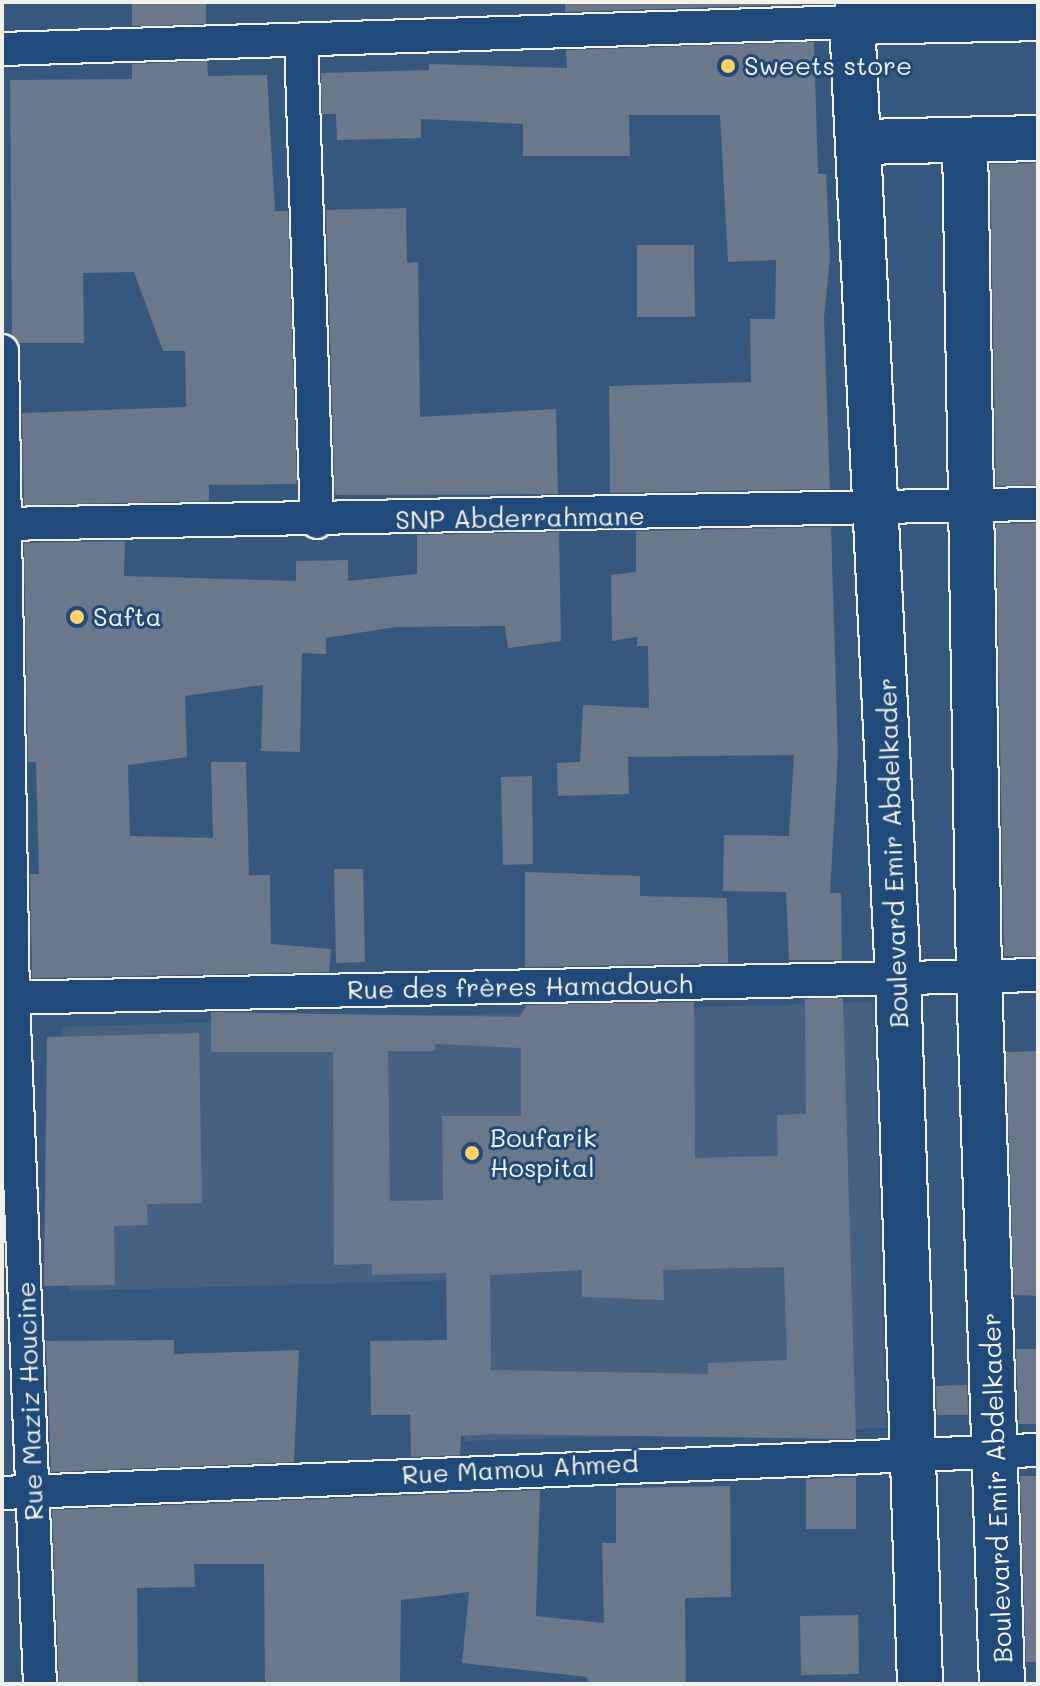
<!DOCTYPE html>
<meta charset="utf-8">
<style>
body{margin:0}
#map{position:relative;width:1040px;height:1686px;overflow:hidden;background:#36587f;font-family:Mali,sans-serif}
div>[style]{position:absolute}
.built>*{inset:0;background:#466182}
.building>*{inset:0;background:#6b778a}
.roads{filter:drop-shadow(2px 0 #f4f1e8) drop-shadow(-2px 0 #f4f1e8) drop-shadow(0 2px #f4f1e8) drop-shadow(0 -2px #f4f1e8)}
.street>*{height:32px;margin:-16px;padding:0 16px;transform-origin:16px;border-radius:16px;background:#1f4a7a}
.secondary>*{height:44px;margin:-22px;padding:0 22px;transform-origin:22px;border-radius:22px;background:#1f4a7a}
.dots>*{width:22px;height:22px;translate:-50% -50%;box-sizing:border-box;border:4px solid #1f4a7a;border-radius:50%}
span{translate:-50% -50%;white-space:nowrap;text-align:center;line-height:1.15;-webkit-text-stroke:6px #1f4a7a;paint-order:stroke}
.poi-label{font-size:26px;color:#f4f1e8}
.left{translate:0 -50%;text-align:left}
.street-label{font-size:26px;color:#f4f1e8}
.frame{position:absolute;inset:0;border:4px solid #f4f1e8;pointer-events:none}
</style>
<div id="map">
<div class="built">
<div style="clip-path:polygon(873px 1002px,886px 1428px,465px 1441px,460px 1280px,70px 1291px,62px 1027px)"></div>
</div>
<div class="building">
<div style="clip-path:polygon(132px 2px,206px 2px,206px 24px,132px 26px)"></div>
<div style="clip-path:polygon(565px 2px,813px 2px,813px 4px,565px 12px)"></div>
<div style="clip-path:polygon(814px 42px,818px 174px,826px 174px,830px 258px,824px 318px,830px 489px,610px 493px,609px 386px,751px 382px,750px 319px,775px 319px,776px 260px,728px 262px,720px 115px,629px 115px,630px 156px,523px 156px,523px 124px,421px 119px,421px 138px,337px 140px,336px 114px,322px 114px,321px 73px,429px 70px,429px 64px,567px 68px,566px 50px)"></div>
<div style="clip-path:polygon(207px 61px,208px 76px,267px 75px,275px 211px,288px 211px,297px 484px,209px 485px,209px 501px,24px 505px,22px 413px,186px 407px,185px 351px,163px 351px,134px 272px,83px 273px,84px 343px,19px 343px,12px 335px,10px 80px,132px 79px,132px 64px)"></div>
<div style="clip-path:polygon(1038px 163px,1038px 485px,996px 486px,990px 164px)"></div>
<div style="clip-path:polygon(406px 208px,407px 263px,418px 262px,420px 417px,556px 409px,558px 494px,335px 495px,326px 210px)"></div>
<div style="clip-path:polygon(637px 245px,694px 245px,695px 317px,637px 317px)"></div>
<div style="clip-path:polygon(1038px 523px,1038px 956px,1004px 956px,996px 524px)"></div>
<div style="clip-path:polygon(831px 527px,838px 754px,830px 893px,841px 893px,842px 960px,789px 960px,786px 892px,723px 891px,724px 835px,789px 836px,794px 755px,628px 757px,629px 794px,558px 796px,557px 763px,580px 762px,583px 705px,649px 708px,648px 646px,637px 646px,637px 637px,612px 641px,611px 575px,636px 572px,636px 531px)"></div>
<div style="clip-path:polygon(559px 532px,561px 641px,508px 648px,505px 626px,396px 627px,326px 638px,326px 654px,302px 653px,300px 752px,261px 751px,263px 685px,185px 696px,187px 757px,128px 765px,130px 836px,213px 838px,211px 762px,246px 762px,249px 875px,270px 875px,271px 944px,331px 949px,329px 972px,32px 978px,30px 874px,39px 874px,36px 762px,28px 762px,24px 543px,125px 541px,124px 576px,296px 581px,296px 561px,348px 560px,348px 581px,417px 574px,417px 535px)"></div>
<div style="clip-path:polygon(532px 776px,533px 864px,503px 865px,501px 777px)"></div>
<div style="clip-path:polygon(334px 869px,363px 869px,365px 962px,336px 963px)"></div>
<div style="clip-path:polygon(525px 872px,640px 876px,640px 896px,727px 898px,728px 963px,525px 967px)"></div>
<div style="clip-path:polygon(evenodd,843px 998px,856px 1439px,493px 1434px,461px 1436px,460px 1455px,411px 1457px,410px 1415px,371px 1415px,370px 1341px,447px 1340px,446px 1273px,372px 1275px,372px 1264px,334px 1265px,333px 1052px,211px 1052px,211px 1012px,520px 1017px,526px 1005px,694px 1002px,695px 1158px,778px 1156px,777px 1115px,806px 1114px,805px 999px,843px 998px,435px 1044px,521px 1048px,521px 1116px,442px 1116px,443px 1200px,390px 1201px,388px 1051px,435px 1051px,435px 1044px,843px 998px,784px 1267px,787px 1360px,708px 1363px,708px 1374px,491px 1370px,490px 1275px,582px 1270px,582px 1297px,664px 1300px,663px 1270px,784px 1267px)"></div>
<div style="clip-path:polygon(199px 1033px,202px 1203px,147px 1204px,148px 1225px,114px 1226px,115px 1285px,44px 1286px,47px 1037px)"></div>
<div style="clip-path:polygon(1038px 1051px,1038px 1296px,1014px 1295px,1006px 1052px)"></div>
<div style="clip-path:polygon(174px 1340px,174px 1354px,299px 1350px,294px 1462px,51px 1472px,46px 1341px)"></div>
<div style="clip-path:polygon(1016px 1349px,1038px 1349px,1038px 1424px,1019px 1424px)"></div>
<div style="clip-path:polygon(967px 1385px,968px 1415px,937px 1415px,936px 1386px)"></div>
<div style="clip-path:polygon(1020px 1476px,1038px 1476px,1038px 1662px,1026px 1662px)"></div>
<div style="clip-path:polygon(856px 1477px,856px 1529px,806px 1529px,806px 1479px)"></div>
<div style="clip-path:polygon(730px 1486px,731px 1597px,685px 1598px,686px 1684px,588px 1684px,587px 1677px,462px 1663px,469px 1592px,401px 1600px,400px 1684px,265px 1684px,264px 1564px,194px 1564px,195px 1587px,137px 1588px,138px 1684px,59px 1684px,52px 1510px,540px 1490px,536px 1616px,604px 1623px,602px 1543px,616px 1543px,616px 1488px)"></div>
<div style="clip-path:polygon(858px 1615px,859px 1674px,801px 1675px,800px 1616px)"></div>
</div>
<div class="roads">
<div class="street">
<div style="left:301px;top:40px;width:482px;rotate:88.1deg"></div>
<div style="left:2px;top:49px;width:850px;rotate:-1.82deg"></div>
<div style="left:852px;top:22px;width:20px;rotate:-90deg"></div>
<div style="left:2px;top:351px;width:647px;rotate:89.03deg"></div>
<div style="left:13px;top:998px;width:687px;rotate:87.75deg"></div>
<div style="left:2px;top:524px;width:1036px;rotate:-1.11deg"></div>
<div style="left:2px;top:998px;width:1036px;rotate:-1.27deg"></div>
<div style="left:2px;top:1493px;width:1037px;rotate:-2.38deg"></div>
</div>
<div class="secondary">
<div style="left:965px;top:141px;width:835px;rotate:89.04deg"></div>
<div style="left:979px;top:976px;width:708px;rotate:88.14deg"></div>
<div style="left:862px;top:142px;width:176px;rotate:-1.3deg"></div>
<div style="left:920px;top:1684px;width:706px;rotate:-91.78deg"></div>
<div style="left:898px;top:978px;width:957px;rotate:-92.75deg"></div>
<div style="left:852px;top:22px;width:186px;rotate:-1.2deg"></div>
</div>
</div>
<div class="dots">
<div style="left:728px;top:66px;background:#ffd166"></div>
<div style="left:77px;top:617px;background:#ffd166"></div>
<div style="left:472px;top:1153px;background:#ffd166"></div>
</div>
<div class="poi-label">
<span class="left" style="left:744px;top:66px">Sweets store</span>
<span class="left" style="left:93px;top:617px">Safta</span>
<span class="left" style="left:490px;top:1153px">Boufarik<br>Hospital</span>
</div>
<div class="street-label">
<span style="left:520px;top:518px;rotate:-1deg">SNP Abderrahmane</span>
<span style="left:893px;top:853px;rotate:-92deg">Boulevard Emir Abdelkader</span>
<span style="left:520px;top:987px;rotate:-1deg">Rue des frères Hamadouch</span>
<span style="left:30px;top:1401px;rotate:-92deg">Rue Maziz Houcine</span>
<span style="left:520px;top:1469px;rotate:-3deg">Rue Mamou Ahmed</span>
<span style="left:997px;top:1488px;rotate:-92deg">Boulevard Emir Abdelkader</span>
</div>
<div class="frame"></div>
</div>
